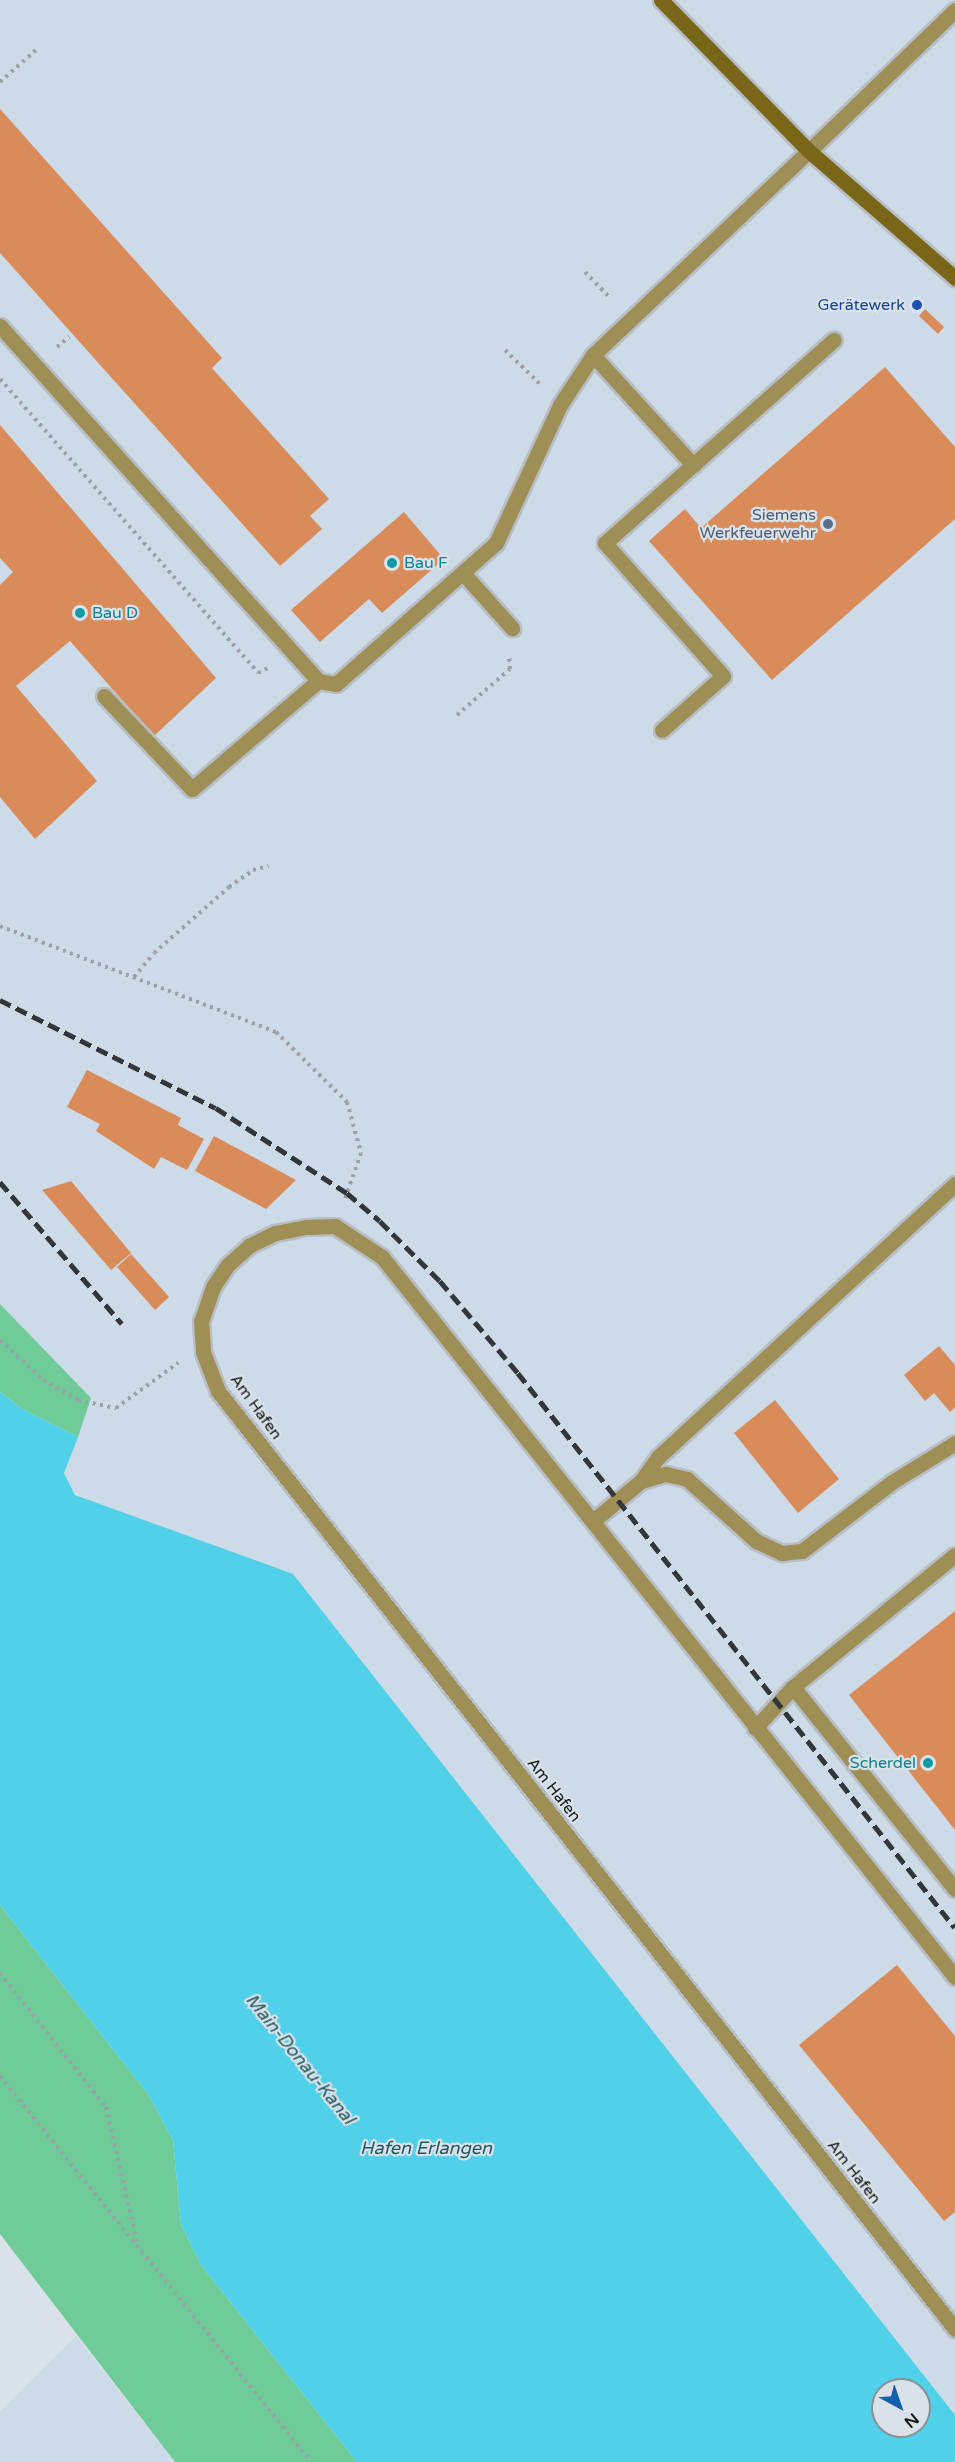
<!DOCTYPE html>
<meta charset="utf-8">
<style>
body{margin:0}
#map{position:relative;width:955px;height:2462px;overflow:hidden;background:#dae2e9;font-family:"Varela Round",sans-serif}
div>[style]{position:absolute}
.built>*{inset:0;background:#cddae8}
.green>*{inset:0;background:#6fcb98}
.water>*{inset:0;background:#50d0e9}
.building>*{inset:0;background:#d98c59}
.path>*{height:4px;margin-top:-2px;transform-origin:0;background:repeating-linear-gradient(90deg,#9ba2a7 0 3px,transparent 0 7.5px)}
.roads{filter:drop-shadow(2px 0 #b7bec4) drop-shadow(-2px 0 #b7bec4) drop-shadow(0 2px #b7bec4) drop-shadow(0 -2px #b7bec4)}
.lane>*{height:15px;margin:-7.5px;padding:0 7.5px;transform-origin:7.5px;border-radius:7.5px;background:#9f8e55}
.street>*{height:15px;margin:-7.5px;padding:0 7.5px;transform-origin:7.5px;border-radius:7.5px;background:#9f8e55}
.secondary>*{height:15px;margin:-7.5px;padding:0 7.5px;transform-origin:7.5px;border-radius:7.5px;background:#7a6619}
.rail>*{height:4.5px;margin-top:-2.25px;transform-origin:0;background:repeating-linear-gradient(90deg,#333639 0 12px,transparent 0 18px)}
.dots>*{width:16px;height:16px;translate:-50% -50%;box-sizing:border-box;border:3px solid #dae2e9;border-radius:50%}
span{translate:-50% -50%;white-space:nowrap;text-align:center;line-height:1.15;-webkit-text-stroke:4.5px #dae2e9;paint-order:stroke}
.transit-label{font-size:16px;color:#164399}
.right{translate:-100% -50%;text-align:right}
.service-label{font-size:16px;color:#4e5e75}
.culture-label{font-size:16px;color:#0d838f}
.left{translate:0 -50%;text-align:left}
.street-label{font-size:16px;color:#15181a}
.water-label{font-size:18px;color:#245963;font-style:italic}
.north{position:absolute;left:871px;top:2378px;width:60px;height:60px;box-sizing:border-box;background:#dae2e9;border:2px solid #8b9196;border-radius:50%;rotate:140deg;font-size:16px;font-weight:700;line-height:24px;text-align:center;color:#15181a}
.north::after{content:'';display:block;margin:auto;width:21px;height:27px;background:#165eae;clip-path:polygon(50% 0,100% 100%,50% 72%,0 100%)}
</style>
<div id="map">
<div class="built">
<div style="clip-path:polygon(0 0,955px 0,955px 2415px,393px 1703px,68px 1487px,64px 1473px,91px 1398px,0 1304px)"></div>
<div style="clip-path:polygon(76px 2336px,175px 2462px,0 2462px,0 2411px)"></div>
</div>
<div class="green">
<div style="clip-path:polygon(0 1304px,91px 1398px,78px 1437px,24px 1410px,0 1392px)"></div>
<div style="clip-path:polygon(0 1905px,148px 2094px,173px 2140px,181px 2224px,201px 2265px,357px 2462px,175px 2462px,0 2234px)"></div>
</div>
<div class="water">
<div style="clip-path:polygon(evenodd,0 1392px,24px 1410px,78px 1437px,64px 1473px,75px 1495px,293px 1574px,955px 2415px,955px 2462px,357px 2462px,201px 2265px,181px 2224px,173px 2140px,148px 2094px,0 1905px,0 1392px,883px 2390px,919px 2390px,919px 2426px,883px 2426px,883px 2390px)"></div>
</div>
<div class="building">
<div style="clip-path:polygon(0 109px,222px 358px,212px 368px,329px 499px,310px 516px,322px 529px,280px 566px,0 253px)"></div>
<div style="clip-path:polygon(925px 309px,944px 327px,938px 334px,919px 316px)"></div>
<div style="clip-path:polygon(885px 367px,955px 447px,955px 519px,772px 680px,649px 541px,685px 509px,701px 528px)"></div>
<div style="clip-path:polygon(0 425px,216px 678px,154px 736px,70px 641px,16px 686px,97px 781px,35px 839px,0 797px,0 585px,13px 572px,0 558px)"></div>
<div style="clip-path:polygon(404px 512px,444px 559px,382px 613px,369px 599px,320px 642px,291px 610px)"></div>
<div style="clip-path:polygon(87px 1070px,181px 1118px,178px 1125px,204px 1139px,187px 1170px,161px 1157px,154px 1169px,96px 1131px,100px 1124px,67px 1107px)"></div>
<div style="clip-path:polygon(214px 1136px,296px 1180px,266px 1209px,195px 1171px)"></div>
<div style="clip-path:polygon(71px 1181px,131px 1253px,111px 1270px,42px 1190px)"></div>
<div style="clip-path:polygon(131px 1254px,169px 1297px,155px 1310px,117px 1267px)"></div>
<div style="clip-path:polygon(939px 1346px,955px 1365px,955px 1407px,950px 1412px,934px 1393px,925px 1401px,904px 1375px)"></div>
<div style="clip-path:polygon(775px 1400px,839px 1479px,798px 1513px,734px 1433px)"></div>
<div style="clip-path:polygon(955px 1611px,955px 1830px,849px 1695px)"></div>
<div style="clip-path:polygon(897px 1965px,955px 2036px,955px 2212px,944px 2221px,799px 2045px)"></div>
</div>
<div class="path">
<div style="left:0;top:82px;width:50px;rotate:-41.7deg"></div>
<div style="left:585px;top:272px;width:37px;rotate:46deg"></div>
<div style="left:57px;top:347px;width:16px;rotate:-40deg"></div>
<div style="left:505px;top:350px;width:50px;rotate:44.2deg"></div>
<div style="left:0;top:379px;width:391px;rotate:48.7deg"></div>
<div style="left:258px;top:673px;width:13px;rotate:-27deg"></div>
<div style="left:457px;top:715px;width:70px;rotate:-41deg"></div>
<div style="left:510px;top:669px;width:15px;rotate:-94deg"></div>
<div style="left:0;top:926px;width:296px;rotate:21deg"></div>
<div style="left:276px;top:1032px;width:100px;rotate:44.6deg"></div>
<div style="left:347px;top:1102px;width:53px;rotate:74.6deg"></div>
<div style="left:361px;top:1153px;width:52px;rotate:109.1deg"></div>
<div style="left:134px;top:977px;width:31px;rotate:-50deg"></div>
<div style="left:154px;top:953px;width:100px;rotate:-41.3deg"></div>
<div style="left:229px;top:887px;width:29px;rotate:-35deg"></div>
<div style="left:253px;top:870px;width:16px;rotate:-14deg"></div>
<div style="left:0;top:1340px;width:59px;rotate:42.9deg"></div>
<div style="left:43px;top:1380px;width:40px;rotate:29.7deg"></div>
<div style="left:78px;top:1400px;width:39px;rotate:12deg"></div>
<div style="left:116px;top:1408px;width:77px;rotate:-36deg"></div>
<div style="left:0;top:1973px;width:171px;rotate:51.7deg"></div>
<div style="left:106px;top:2107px;width:138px;rotate:77deg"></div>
<div style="left:0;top:2076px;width:496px;rotate:51.1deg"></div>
</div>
<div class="roads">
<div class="lane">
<div style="left:0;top:326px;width:477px;rotate:48.1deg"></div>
<div style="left:318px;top:681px;width:18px;rotate:9deg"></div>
<div style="left:336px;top:684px;width:213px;rotate:-41.4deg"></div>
<div style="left:496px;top:543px;width:152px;rotate:-65.1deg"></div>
<div style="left:560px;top:405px;width:60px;rotate:-56.6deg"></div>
<div style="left:593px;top:355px;width:297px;rotate:-43.4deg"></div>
<div style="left:593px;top:355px;width:149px;rotate:47.7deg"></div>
<div style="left:463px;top:573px;width:74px;rotate:48.3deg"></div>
<div style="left:104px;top:696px;width:128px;rotate:46.6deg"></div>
<div style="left:192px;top:789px;width:166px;rotate:-40.6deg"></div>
<div style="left:662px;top:730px;width:81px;rotate:-41.5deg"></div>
<div style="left:723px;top:676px;width:178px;rotate:-131.6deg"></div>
<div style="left:605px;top:543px;width:306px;rotate:-41.6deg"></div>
<div style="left:955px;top:1184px;width:403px;rotate:137.4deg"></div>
<div style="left:658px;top:1457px;width:29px;rotate:125deg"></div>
<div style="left:641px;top:1481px;width:26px;rotate:-16deg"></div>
<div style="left:666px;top:1474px;width:22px;rotate:13deg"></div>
<div style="left:687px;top:1479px;width:93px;rotate:41.9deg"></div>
<div style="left:756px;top:1541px;width:29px;rotate:25deg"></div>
<div style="left:782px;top:1553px;width:20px;rotate:-6deg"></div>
<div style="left:802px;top:1551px;width:113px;rotate:-37.5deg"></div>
<div style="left:892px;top:1482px;width:74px;rotate:-31.8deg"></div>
<div style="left:593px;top:1521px;width:62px;rotate:-39.8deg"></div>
<div style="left:793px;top:1687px;width:259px;rotate:51.3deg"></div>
<div style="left:755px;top:1728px;width:56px;rotate:-47.2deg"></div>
<div style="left:793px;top:1687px;width:209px;rotate:-39.2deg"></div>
</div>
<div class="street">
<div style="left:809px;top:151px;width:203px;rotate:-44deg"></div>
<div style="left:955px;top:1977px;width:920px;rotate:-128.51deg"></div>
<div style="left:382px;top:1257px;width:56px;rotate:-146.6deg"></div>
<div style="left:335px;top:1226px;width:29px;rotate:178deg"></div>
<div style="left:306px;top:1227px;width:32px;rotate:169deg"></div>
<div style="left:275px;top:1233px;width:28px;rotate:154deg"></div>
<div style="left:250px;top:1245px;width:31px;rotate:138deg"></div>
<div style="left:227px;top:1266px;width:25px;rotate:124deg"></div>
<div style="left:213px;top:1287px;width:36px;rotate:109deg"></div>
<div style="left:201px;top:1321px;width:31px;rotate:86deg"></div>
<div style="left:203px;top:1352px;width:42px;rotate:69deg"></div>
<div style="left:218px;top:1391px;width:1193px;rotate:51.84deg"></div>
</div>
<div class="secondary">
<div style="left:661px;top:0;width:211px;rotate:45.6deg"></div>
<div style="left:809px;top:151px;width:194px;rotate:41deg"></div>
</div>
</div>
<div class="rail">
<div style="left:0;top:1000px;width:241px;rotate:26.6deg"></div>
<div style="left:216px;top:1108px;width:156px;rotate:33deg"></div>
<div style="left:347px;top:1193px;width:43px;rotate:40.3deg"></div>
<div style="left:380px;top:1221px;width:85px;rotate:45deg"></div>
<div style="left:440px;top:1281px;width:121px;rotate:49.7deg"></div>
<div style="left:518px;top:1373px;width:706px;rotate:51.78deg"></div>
<div style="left:0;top:1182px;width:187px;rotate:49.3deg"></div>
</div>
<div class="dots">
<div style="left:917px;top:305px;background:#1a4fb4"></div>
<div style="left:828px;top:524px;background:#5c6f8a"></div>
<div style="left:392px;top:563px;background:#0f9aa8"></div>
<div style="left:80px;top:613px;background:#0f9aa8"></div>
<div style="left:928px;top:1763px;background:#0f9aa8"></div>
</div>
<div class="transit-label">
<span class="right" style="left:905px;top:305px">Gerätewerk</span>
</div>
<div class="service-label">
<span class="right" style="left:816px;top:524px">Siemens<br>Werkfeuerwehr</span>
</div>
<div class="culture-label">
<span class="left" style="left:404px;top:563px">Bau F</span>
<span class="left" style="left:92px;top:613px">Bau D</span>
<span class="right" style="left:916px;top:1763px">Scherdel</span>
</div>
<div class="street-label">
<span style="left:256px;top:1407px;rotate:54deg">Am Hafen</span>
<span style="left:554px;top:1790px;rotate:52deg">Am Hafen</span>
<span style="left:854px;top:2172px;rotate:52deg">Am Hafen</span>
</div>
<div class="water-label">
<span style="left:300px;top:2059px;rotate:51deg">Main-Donau-Kanal</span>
<span style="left:426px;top:2148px">Hafen Erlangen</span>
</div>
<div class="north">N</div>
</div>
